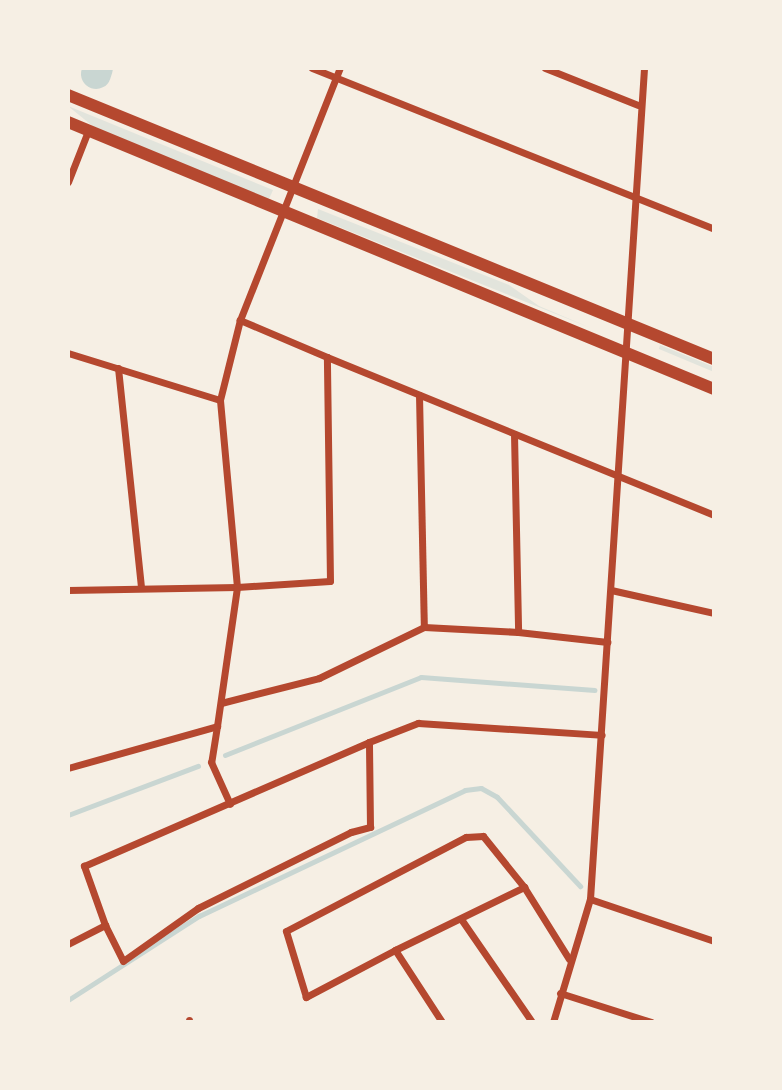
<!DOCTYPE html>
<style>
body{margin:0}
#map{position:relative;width:782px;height:1090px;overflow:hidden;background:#f6efe4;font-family:"Alegreya Sans",sans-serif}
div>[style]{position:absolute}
.green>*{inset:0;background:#e2e4dc}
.stream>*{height:5px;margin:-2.5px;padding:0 2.5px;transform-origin:2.5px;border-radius:2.5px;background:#c9d6d2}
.river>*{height:30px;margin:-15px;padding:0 15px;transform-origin:15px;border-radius:15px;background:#c9d6d2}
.minor>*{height:7px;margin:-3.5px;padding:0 3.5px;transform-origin:3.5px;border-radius:3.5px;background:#b5482f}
.tertiary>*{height:12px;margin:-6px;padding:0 6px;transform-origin:6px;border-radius:6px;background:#b5482f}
span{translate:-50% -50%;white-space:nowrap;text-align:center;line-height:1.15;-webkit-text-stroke:6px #f6efe4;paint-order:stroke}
.frame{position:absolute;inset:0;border:70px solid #f6efe4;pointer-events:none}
</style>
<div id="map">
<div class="green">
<div style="clip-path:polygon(68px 106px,273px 190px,269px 199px,95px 128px)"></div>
<div style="clip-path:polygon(318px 209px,509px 285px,539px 306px,591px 328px,317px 218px)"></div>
<div style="clip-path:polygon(660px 345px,714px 367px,714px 372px,659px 349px)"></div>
</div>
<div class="stream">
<div style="left:225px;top:755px;width:211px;rotate:-21.7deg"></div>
<div style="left:421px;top:677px;width:174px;rotate:4.3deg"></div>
<div style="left:68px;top:815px;width:139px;rotate:-20.7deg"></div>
<div style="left:68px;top:1000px;width:156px;rotate:-32.7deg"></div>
<div style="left:199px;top:916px;width:294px;rotate:-25.3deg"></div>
<div style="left:465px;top:790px;width:16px;rotate:-7deg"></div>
<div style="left:481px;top:788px;width:18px;rotate:29deg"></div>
<div style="left:497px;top:797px;width:122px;rotate:47deg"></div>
</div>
<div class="river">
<div style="left:96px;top:74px;width:6px;rotate:-72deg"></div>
</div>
<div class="minor">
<div style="left:312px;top:68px;width:433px;rotate:21.8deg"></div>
<div style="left:545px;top:68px;width:100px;rotate:21.7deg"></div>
<div style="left:68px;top:182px;width:55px;rotate:-68.6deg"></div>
<div style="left:68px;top:353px;width:159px;rotate:17.2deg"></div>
<div style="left:220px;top:400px;width:82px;rotate:-76deg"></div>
<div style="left:240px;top:320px;width:271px;rotate:-68.4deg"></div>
<div style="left:327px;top:357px;width:418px;rotate:22.2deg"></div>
<div style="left:118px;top:368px;width:221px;rotate:84deg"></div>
<div style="left:419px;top:395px;width:232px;rotate:88.8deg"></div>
<div style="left:424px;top:627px;width:94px;rotate:3deg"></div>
<div style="left:514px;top:434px;width:198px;rotate:88.8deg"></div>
<div style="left:518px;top:632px;width:90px;rotate:6.4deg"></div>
<div style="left:68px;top:590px;width:169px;rotate:-1deg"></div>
<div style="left:237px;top:587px;width:188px;rotate:-95.2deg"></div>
<div style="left:611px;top:590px;width:106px;rotate:12.6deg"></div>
<div style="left:221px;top:703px;width:101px;rotate:-14.3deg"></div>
<div style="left:319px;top:678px;width:117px;rotate:-25.9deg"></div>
<div style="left:217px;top:726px;width:140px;rotate:-81.8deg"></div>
<div style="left:237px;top:587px;width:93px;rotate:-3.7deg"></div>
<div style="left:330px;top:581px;width:224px;rotate:-90.8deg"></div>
<div style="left:327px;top:357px;width:95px;rotate:-157deg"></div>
<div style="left:68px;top:768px;width:155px;rotate:-15.7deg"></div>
<div style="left:217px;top:726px;width:36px;rotate:99deg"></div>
<div style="left:211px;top:762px;width:46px;rotate:65.7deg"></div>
<div style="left:590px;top:899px;width:131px;rotate:18.7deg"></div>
<div style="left:461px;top:919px;width:125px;rotate:55.4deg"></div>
<div style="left:105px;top:925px;width:40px;rotate:63.4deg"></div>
<div style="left:123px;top:961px;width:92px;rotate:-35.2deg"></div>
<div style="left:198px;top:908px;width:171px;rotate:-26.4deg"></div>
<div style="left:351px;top:832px;width:20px;rotate:-15deg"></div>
<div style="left:370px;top:827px;width:85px;rotate:-90.7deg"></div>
<div style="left:68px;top:944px;width:42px;rotate:-27.2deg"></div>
<div style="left:105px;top:925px;width:63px;rotate:-109.6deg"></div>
<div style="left:84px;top:866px;width:311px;rotate:-23.5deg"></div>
<div style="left:369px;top:742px;width:53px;rotate:-21.2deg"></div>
<div style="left:418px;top:723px;width:184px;rotate:3.7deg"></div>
<div style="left:395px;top:950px;width:144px;rotate:-26deg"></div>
<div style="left:560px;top:993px;width:96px;rotate:17.7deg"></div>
<div style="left:189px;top:1020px;width:2px;rotate:90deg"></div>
<div style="left:442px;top:1022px;width:86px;rotate:-123.1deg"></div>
<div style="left:395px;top:950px;width:101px;rotate:152.2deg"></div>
<div style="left:306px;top:997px;width:69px;rotate:-106.9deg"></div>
<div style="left:286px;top:931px;width:203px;rotate:-27.6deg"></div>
<div style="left:466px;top:837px;width:17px;rotate:-3deg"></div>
<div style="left:483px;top:836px;width:65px;rotate:51.2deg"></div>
<div style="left:524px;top:887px;width:85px;rotate:58deg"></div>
<div style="left:553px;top:1022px;width:128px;rotate:-73.3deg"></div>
<div style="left:590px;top:899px;width:833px;rotate:-86.28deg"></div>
</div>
<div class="tertiary">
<div style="left:68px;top:95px;width:698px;rotate:22.23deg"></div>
<div style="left:68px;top:122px;width:699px;rotate:22.46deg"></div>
</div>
<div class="frame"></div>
</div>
